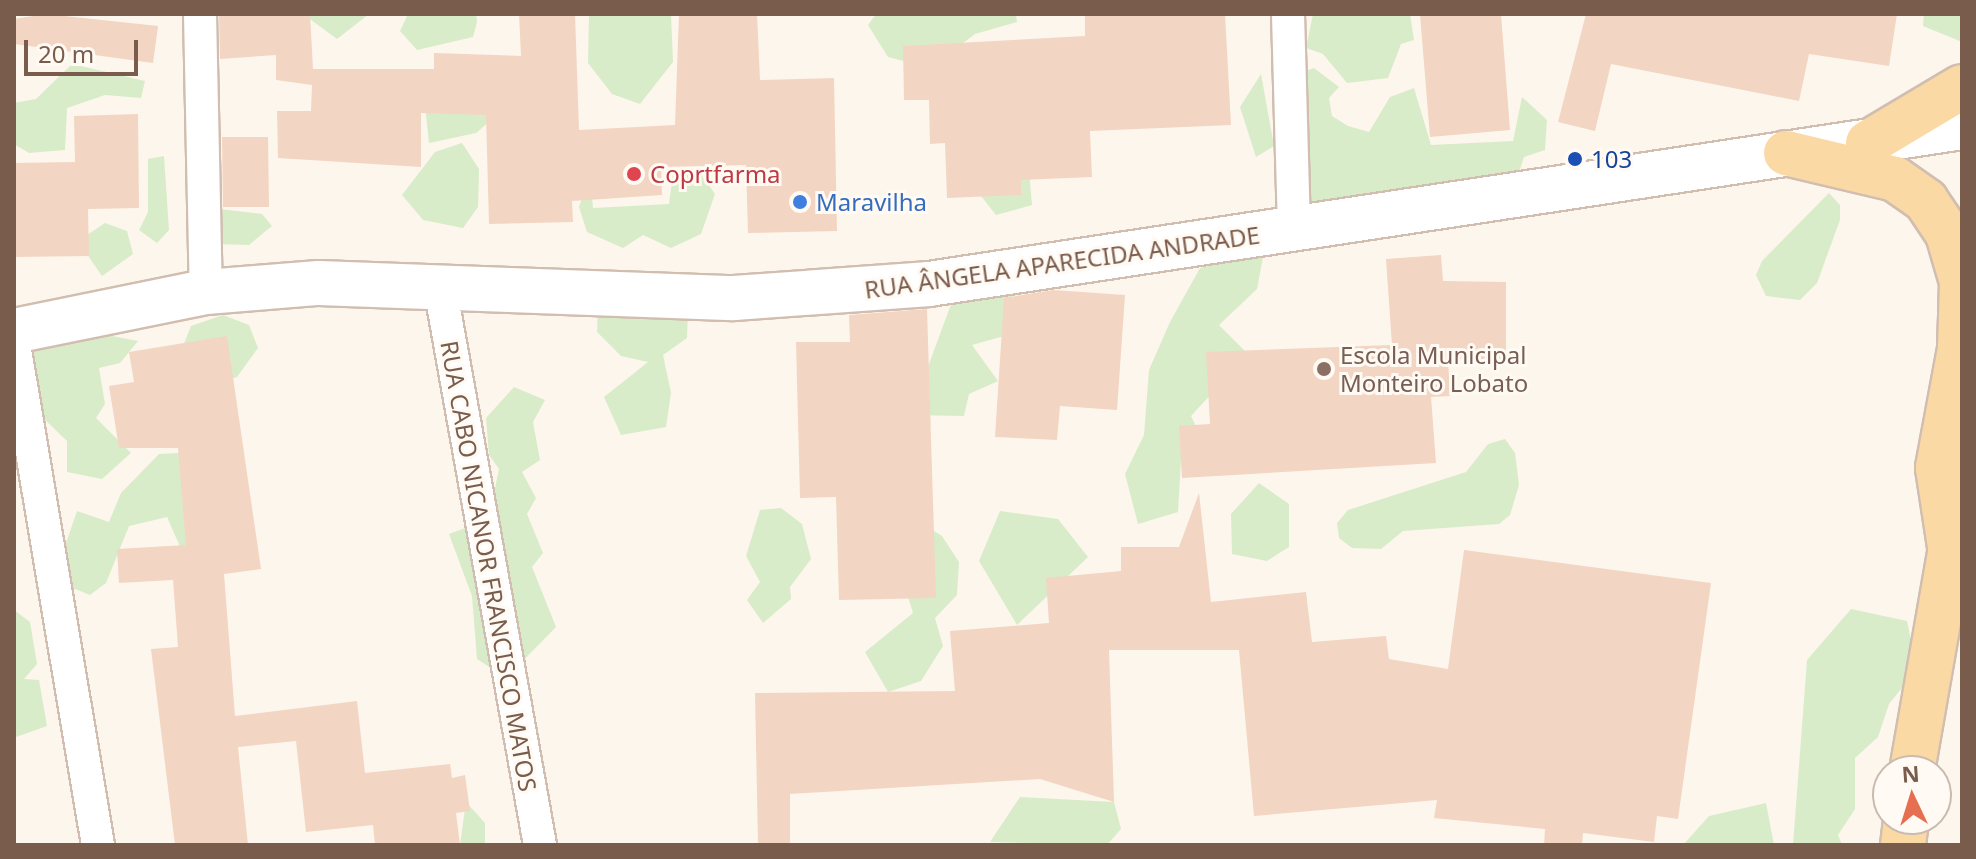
<!DOCTYPE html>
<meta charset="utf-8">
<style>
body{margin:0}
#map{position:relative;width:1976px;height:859px;overflow:hidden;background:#fdf6ec;font-family:"Noto Sans",sans-serif}
div>[style]{position:absolute}
.green>*{inset:0;background:#d8ecc9}
.building>*{inset:0;background:#f3d5c3}
.roads{filter:drop-shadow(2px 0 #d1beb0) drop-shadow(-2px 0 #d1beb0) drop-shadow(0 2px #d1beb0) drop-shadow(0 -2px #d1beb0)}
.street>*{height:32px;margin:-16px;padding:0 16px;transform-origin:16px;border-radius:16px;background:#fff}
.secondary>*{height:44px;margin:-22px;padding:0 22px;transform-origin:22px;border-radius:22px;background:#fff}
.primary>*{height:44px;margin:-22px;padding:0 22px;transform-origin:22px;border-radius:22px;background:#fbd9a5}
.dots>*{width:22px;height:22px;translate:-50% -50%;box-sizing:border-box;border:4px solid #fffaf3;border-radius:50%}
span{translate:-50% -50%;white-space:nowrap;text-align:center;line-height:1.15;-webkit-text-stroke:6px #fffaf3;paint-order:stroke}
.transit-label{font-size:24px;color:#164399}
.left{translate:0 -50%;text-align:left}
.health-label{font-size:24px;color:#be3a42}
.shop-label{font-size:24px;color:#366cbe}
.street-label{font-size:24px;color:#7a5c4d}
.education-label{font-size:24px;color:#785e54}
.frame{position:absolute;inset:0;border:16px solid #7a5c4d;pointer-events:none}
.north{position:absolute;left:1872px;top:755px;width:80px;height:80px;box-sizing:border-box;background:#fffaf3;border:2px solid #cabbb1;border-radius:50%;rotate:356deg;font-size:22px;font-weight:700;line-height:32px;text-align:center;color:#7a5c4d}
.north::after{content:'';display:block;margin:auto;width:28px;height:36px;background:#e76f51;clip-path:polygon(50% 0,100% 100%,50% 72%,0 100%)}
.scale{position:absolute;left:24px;top:40px;width:114px;height:36px;box-sizing:border-box;border:4px solid #7a5c4d;border-top:0;padding-left:10px;font-size:24px;line-height:28px;white-space:nowrap;color:#7a5c4d;-webkit-text-stroke:6px #fffaf3;paint-order:stroke}
</style>
<div id="map">
<div class="green">
<div style="clip-path:polygon(303px 14px,369px 14px,337px 39px)"></div>
<div style="clip-path:polygon(408px 14px,476px 14px,477px 22px,473px 37px,417px 50px,400px 31px)"></div>
<div style="clip-path:polygon(589px 14px,671px 14px,673px 62px,640px 104px,612px 94px,588px 63px)"></div>
<div style="clip-path:polygon(876px 14px,1016px 14px,1017px 22px,975px 34px,930px 68px,888px 57px,868px 25px)"></div>
<div style="clip-path:polygon(1313px 14px,1410px 14px,1414px 40px,1401px 44px,1388px 78px,1347px 83px,1323px 54px,1306px 48px)"></div>
<div style="clip-path:polygon(1924px 14px,1962px 14px,1962px 42px,1923px 26px)"></div>
<div style="clip-path:polygon(72px 64px,145px 81px,141px 98px,105px 95px,67px 108px,65px 150px,29px 153px,14px 144px,14px 103px,36px 99px)"></div>
<div style="clip-path:polygon(1314px 68px,1339px 87px,1329px 98px,1332px 116px,1348px 126px,1369px 132px,1390px 97px,1414px 88px,1431px 145px,1513px 141px,1522px 97px,1547px 120px,1545px 150px,1524px 157px,1518px 175px,1417px 194px,1304px 202px,1294px 75px)"></div>
<div style="clip-path:polygon(1261px 74px,1274px 146px,1256px 157px,1240px 107px)"></div>
<div style="clip-path:polygon(425px 105px,499px 113px,476px 133px,429px 143px)"></div>
<div style="clip-path:polygon(462px 143px,479px 169px,478px 207px,463px 228px,423px 220px,402px 195px,435px 152px)"></div>
<div style="clip-path:polygon(164px 156px,169px 230px,157px 243px,139px 230px,148px 212px,148px 159px)"></div>
<div style="clip-path:polygon(1029px 170px,1032px 205px,996px 215px,981px 196px)"></div>
<div style="clip-path:polygon(590px 174px,593px 208px,669px 204px,673px 174px,701px 174px,715px 194px,701px 234px,671px 248px,643px 235px,623px 248px,587px 232px,579px 207px)"></div>
<div style="clip-path:polygon(1829px 193px,1840px 205px,1840px 220px,1817px 283px,1800px 300px,1766px 296px,1756px 275px,1762px 261px)"></div>
<div style="clip-path:polygon(211px 208px,262px 214px,272px 226px,249px 245px,213px 244px)"></div>
<div style="clip-path:polygon(105px 223px,127px 231px,133px 254px,102px 276px,78px 241px)"></div>
<div style="clip-path:polygon(1264px 252px,1257px 289px,1219px 325px,1248px 354px,1191px 416px,1209px 453px,1181px 460px,1178px 512px,1138px 524px,1125px 474px,1144px 435px,1149px 370px,1170px 322px,1200px 268px)"></div>
<div style="clip-path:polygon(1005px 287px,1023px 311px,1008px 335px,972px 345px,998px 381px,969px 394px,964px 416px,910px 415px,953px 299px)"></div>
<div style="clip-path:polygon(598px 306px,688px 309px,687px 338px,663px 355px,671px 393px,666px 427px,621px 435px,604px 397px,648px 362px,621px 356px,597px 332px)"></div>
<div style="clip-path:polygon(223px 315px,249px 325px,258px 348px,237px 377px,201px 388px,172px 374px,191px 326px)"></div>
<div style="clip-path:polygon(60px 326px,138px 341px,120px 363px,99px 368px,105px 404px,96px 418px,131px 453px,102px 479px,67px 472px,67px 441px,40px 415px,31px 344px)"></div>
<div style="clip-path:polygon(514px 387px,545px 400px,533px 422px,540px 460px,522px 472px,536px 498px,527px 514px,543px 553px,532px 567px,556px 627px,506px 678px,477px 659px,472px 596px,449px 534px,479px 523px,475px 493px,495px 488px,499px 469px,489px 455px,486px 418px)"></div>
<div style="clip-path:polygon(1505px 439px,1515px 453px,1519px 485px,1510px 515px,1499px 524px,1403px 531px,1381px 549px,1352px 548px,1339px 538px,1337px 523px,1348px 510px,1466px 472px,1488px 444px)"></div>
<div style="clip-path:polygon(198px 452px,185px 558px,167px 517px,129px 526px,106px 583px,90px 595px,68px 586px,65px 546px,77px 511px,109px 522px,121px 493px,159px 454px)"></div>
<div style="clip-path:polygon(1259px 483px,1289px 504px,1289px 547px,1267px 561px,1232px 554px,1231px 514px)"></div>
<div style="clip-path:polygon(781px 508px,802px 524px,811px 559px,790px 587px,791px 599px,763px 623px,747px 600px,760px 582px,746px 556px,760px 510px)"></div>
<div style="clip-path:polygon(1000px 511px,1058px 519px,1088px 557px,1017px 625px,979px 561px)"></div>
<div style="clip-path:polygon(921px 523px,942px 536px,959px 562px,957px 595px,935px 618px,943px 646px,921px 681px,888px 692px,865px 652px,913px 613px,901px 574px)"></div>
<div style="clip-path:polygon(1851px 609px,1907px 621px,1917px 669px,1889px 704px,1878px 737px,1855px 758px,1855px 809px,1838px 835px,1842px 845px,1793px 845px,1807px 660px)"></div>
<div style="clip-path:polygon(14px 610px,30px 622px,37px 664px,24px 679px,39px 680px,47px 726px,16px 737px)"></div>
<div style="clip-path:polygon(1020px 797px,1114px 802px,1121px 829px,1107px 845px,990px 842px)"></div>
<div style="clip-path:polygon(466px 802px,485px 823px,485px 845px,460px 845px)"></div>
<div style="clip-path:polygon(1766px 803px,1774px 845px,1683px 845px,1709px 816px)"></div>
</div>
<div class="building">
<div style="clip-path:polygon(46px 14px,158px 26px,153px 63px,14px 44px,14px 19px)"></div>
<div style="clip-path:polygon(219px 14px,310px 14px,313px 69px,434px 69px,434px 53px,521px 56px,519px 14px,575px 14px,579px 130px,675px 125px,679px 14px,757px 14px,760px 80px,834px 78px,837px 231px,748px 233px,746px 165px,661px 167px,662px 195px,572px 201px,573px 222px,489px 224px,486px 115px,421px 113px,421px 167px,278px 158px,277px 111px,311px 111px,312px 85px,276px 80px,276px 55px,220px 59px)"></div>
<div style="clip-path:polygon(1085px 14px,1225px 14px,1231px 125px,1090px 131px,1092px 177px,1021px 180px,1021px 195px,947px 198px,945px 143px,930px 144px,929px 100px,904px 100px,903px 46px,1085px 36px)"></div>
<div style="clip-path:polygon(1420px 14px,1501px 14px,1510px 130px,1430px 137px)"></div>
<div style="clip-path:polygon(1586px 14px,1897px 14px,1889px 66px,1809px 54px,1799px 101px,1611px 64px,1595px 131px,1558px 122px)"></div>
<div style="clip-path:polygon(138px 114px,139px 208px,88px 209px,89px 256px,14px 257px,14px 163px,75px 162px,74px 116px)"></div>
<div style="clip-path:polygon(222px 137px,268px 137px,269px 207px,223px 207px)"></div>
<div style="clip-path:polygon(1441px 255px,1443px 281px,1506px 282px,1506px 360px,1448px 359px,1450px 396px,1431px 397px,1436px 463px,1182px 478px,1179px 426px,1210px 424px,1206px 352px,1392px 345px,1386px 259px)"></div>
<div style="clip-path:polygon(1053px 290px,1125px 295px,1117px 410px,1060px 406px,1057px 440px,995px 437px,1004px 298px)"></div>
<div style="clip-path:polygon(927px 309px,936px 598px,839px 600px,836px 497px,800px 498px,796px 342px,850px 342px,849px 315px)"></div>
<div style="clip-path:polygon(227px 336px,261px 569px,224px 574px,235px 716px,357px 701px,365px 773px,450px 764px,452px 778px,465px 775px,470px 811px,456px 813px,460px 845px,375px 845px,373px 825px,306px 832px,296px 741px,238px 747px,248px 845px,175px 845px,151px 649px,178px 647px,173px 580px,119px 583px,117px 549px,186px 545px,178px 448px,119px 448px,109px 386px,134px 382px,129px 352px)"></div>
<div style="clip-path:polygon(1199px 493px,1211px 602px,1306px 592px,1312px 642px,1386px 636px,1389px 659px,1448px 669px,1464px 550px,1711px 583px,1678px 819px,1657px 816px,1654px 842px,1583px 833px,1582px 845px,1544px 845px,1545px 829px,1434px 818px,1437px 800px,1254px 816px,1239px 650px,1109px 650px,1114px 802px,1040px 779px,790px 794px,790px 844px,758px 845px,755px 693px,955px 691px,950px 631px,1049px 623px,1046px 578px,1121px 571px,1121px 547px,1179px 547px)"></div>
</div>
<div class="roads">
<div class="street">
<div style="left:200px;top:14px;width:278px;rotate:88.8deg"></div>
<div style="left:1288px;top:14px;width:216px;rotate:88.4deg"></div>
<div style="left:440px;top:287px;width:567px;rotate:79.84deg"></div>
<div style="left:14px;top:344px;width:508px;rotate:80.48deg"></div>
</div>
<div class="secondary">
<div style="left:14px;top:331px;width:196px;rotate:-11.5deg"></div>
<div style="left:206px;top:292px;width:113px;rotate:-4.6deg"></div>
<div style="left:319px;top:283px;width:415px;rotate:2.1deg"></div>
<div style="left:734px;top:298px;width:196px;rotate:-4.1deg"></div>
<div style="left:929px;top:284px;width:1045px;rotate:-8.64deg"></div>
</div>
<div class="primary">
<div style="left:1868px;top:143px;width:109px;rotate:-30.8deg"></div>
<div style="left:1786px;top:153px;width:112px;rotate:13.4deg"></div>
<div style="left:1895px;top:179px;width:38px;rotate:35deg"></div>
<div style="left:1926px;top:201px;width:40px;rotate:56deg"></div>
<div style="left:1948px;top:234px;width:50px;rotate:73.7deg"></div>
<div style="left:1962px;top:282px;width:67px;rotate:91.7deg"></div>
<div style="left:1960px;top:349px;width:121px;rotate:100.5deg"></div>
<div style="left:1938px;top:468px;width:79px;rotate:81.3deg"></div>
<div style="left:1912px;top:771px;width:256px;rotate:-80.1deg"></div>
<div style="left:1903px;top:845px;width:26px;rotate:-83deg"></div>
</div>
</div>
<div class="dots">
<div style="left:1575px;top:159px;background:#1a4fb4"></div>
<div style="left:634px;top:174px;background:#e0444e"></div>
<div style="left:800px;top:202px;background:#3f7fe0"></div>
<div style="left:1324px;top:369px;background:#8d6e63"></div>
</div>
<div class="transit-label">
<span class="left" style="left:1591px;top:159px">103</span>
</div>
<div class="health-label">
<span class="left" style="left:650px;top:174px">Coprtfarma</span>
</div>
<div class="shop-label">
<span class="left" style="left:816px;top:202px">Maravilha</span>
</div>
<div class="street-label">
<span style="left:1062px;top:262px;rotate:-8deg">RUA ÂNGELA APARECIDA ANDRADE</span>
<span style="left:489px;top:566px;rotate:80deg">RUA CABO NICANOR FRANCISCO MATOS</span>
</div>
<div class="education-label">
<span class="left" style="left:1340px;top:369px">Escola Municipal<br>Monteiro Lobato</span>
</div>
<div class="frame"></div>
<div class="north">N</div>
<div class="scale">20 m</div>
</div>
